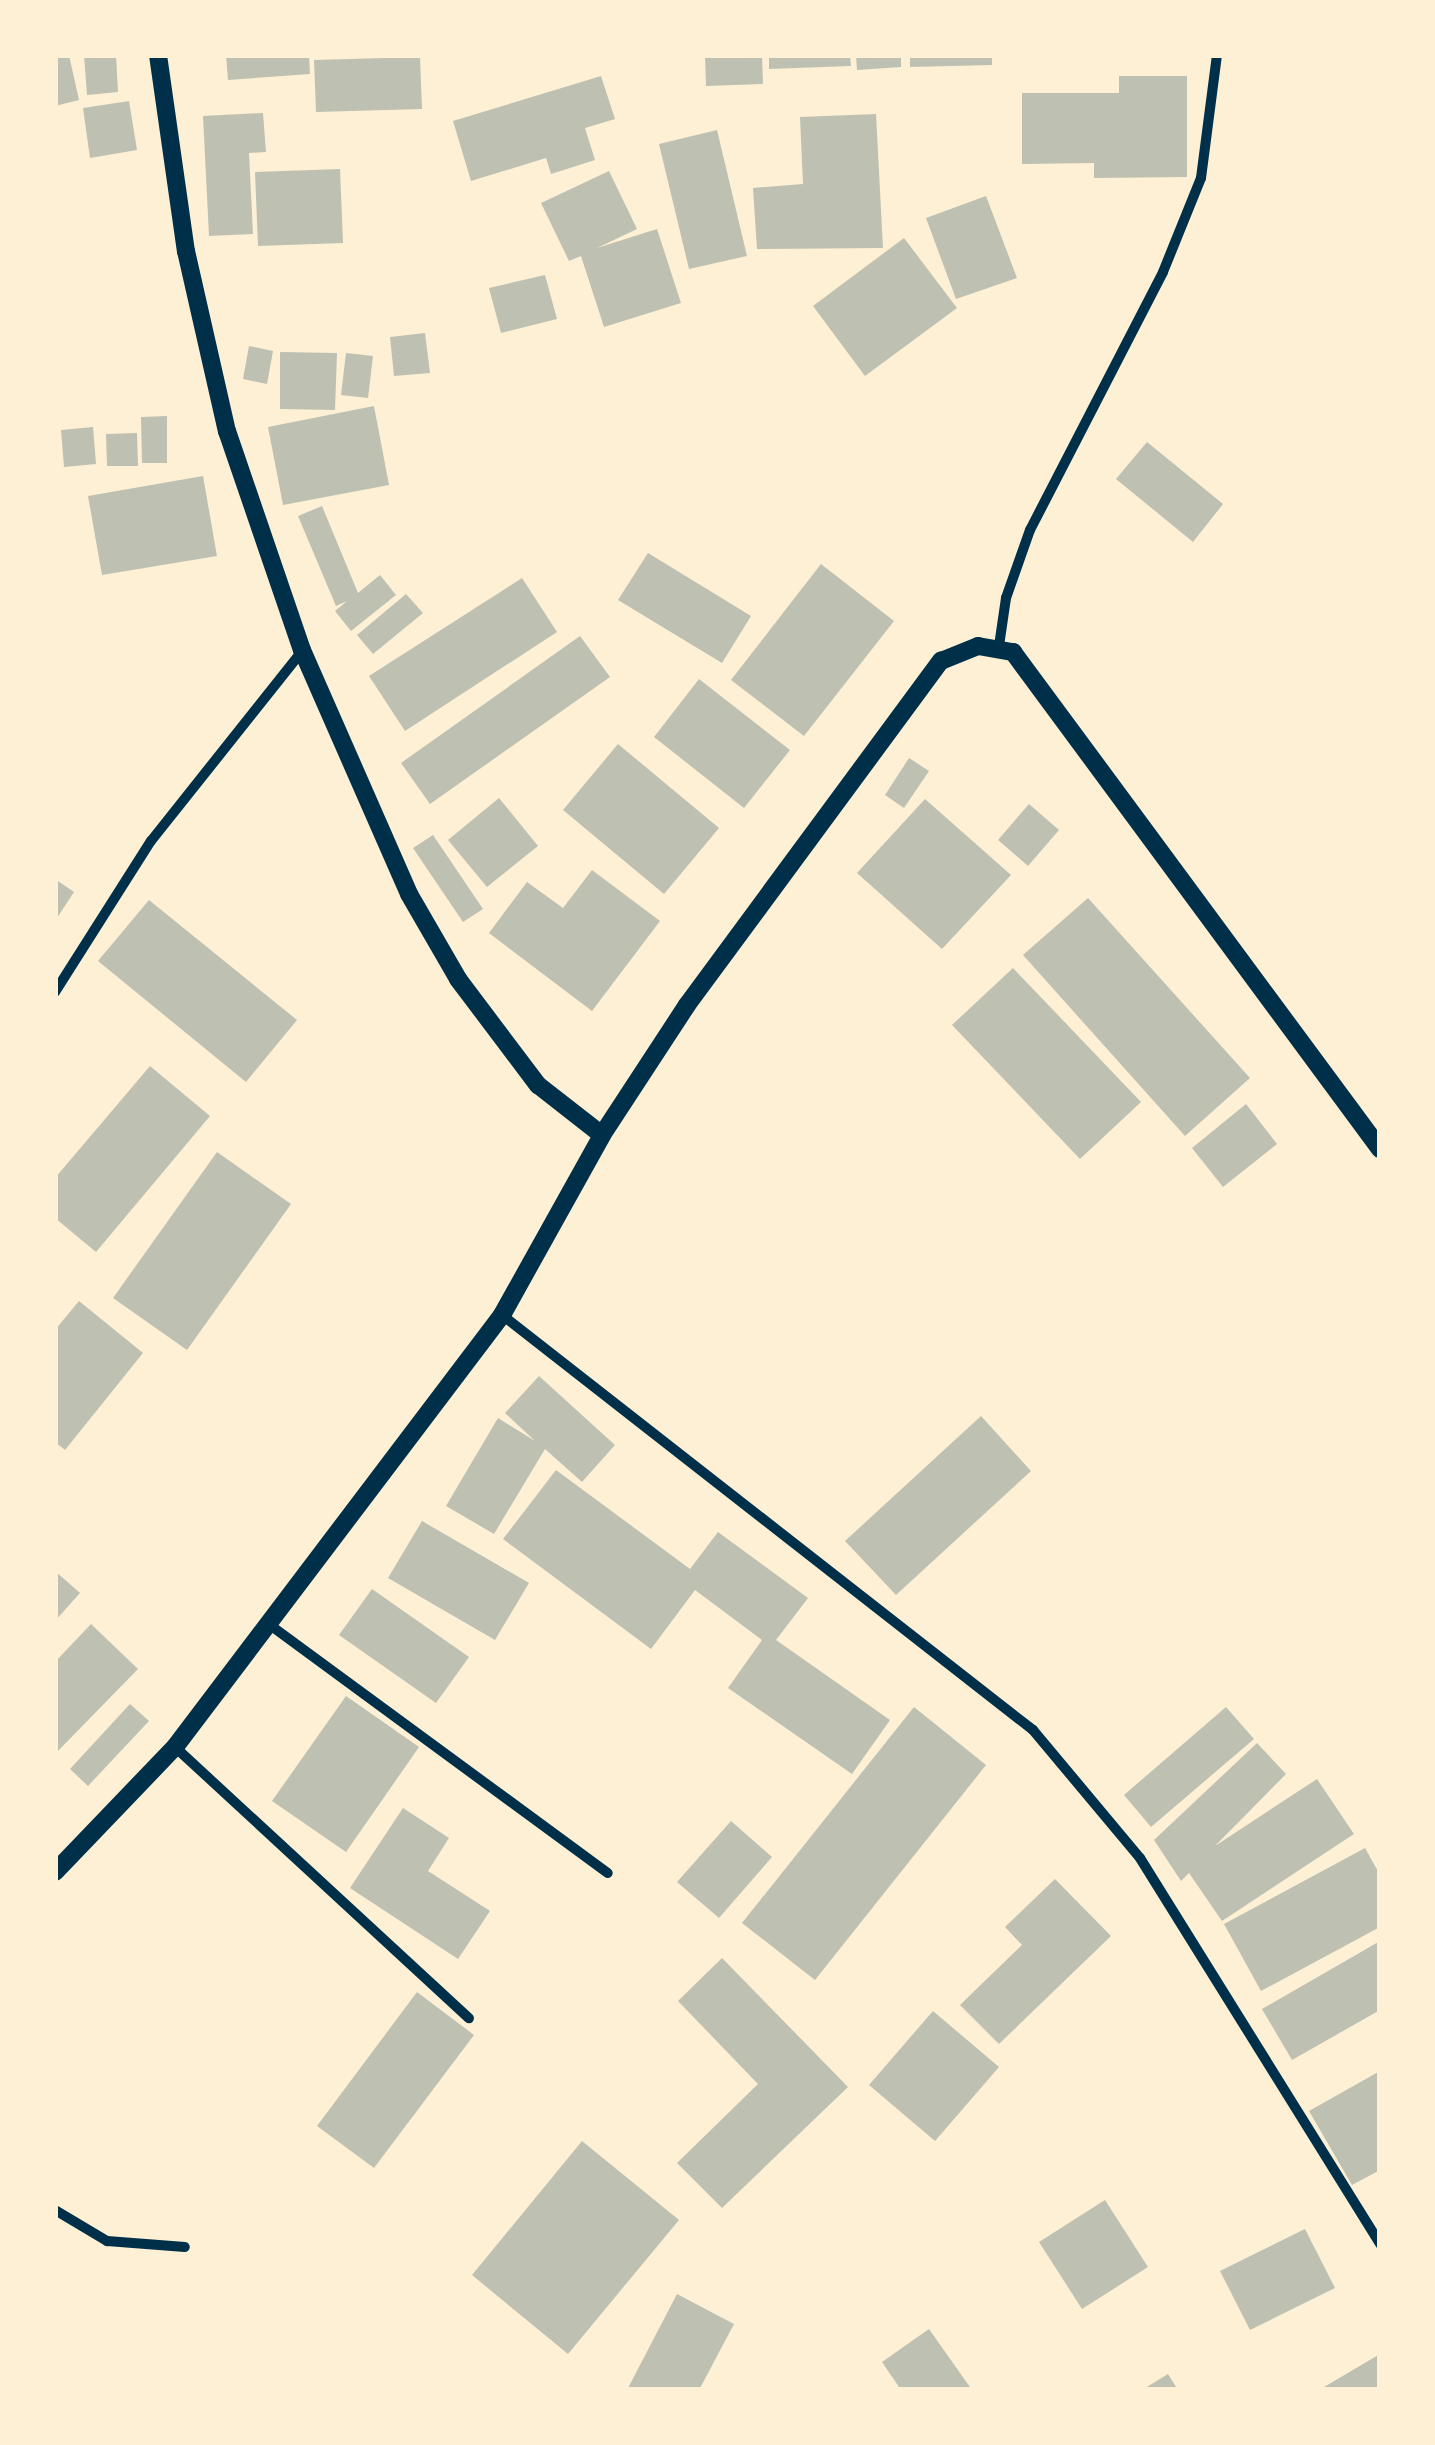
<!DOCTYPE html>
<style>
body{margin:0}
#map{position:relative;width:1435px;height:2445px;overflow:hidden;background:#fdf0d5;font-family:"Asap Condensed",sans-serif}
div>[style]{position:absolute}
.building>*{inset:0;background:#bec0b2}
.minor>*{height:10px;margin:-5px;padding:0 5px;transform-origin:5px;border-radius:5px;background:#003049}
.tertiary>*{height:18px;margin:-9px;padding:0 9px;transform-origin:9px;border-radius:9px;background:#003049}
span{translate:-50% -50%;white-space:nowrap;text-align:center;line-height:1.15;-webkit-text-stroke:10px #fdf0d5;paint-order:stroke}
.frame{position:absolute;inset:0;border:58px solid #fdf0d5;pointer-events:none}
</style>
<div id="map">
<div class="building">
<div style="clip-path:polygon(55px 55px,69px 55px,79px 100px,55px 106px)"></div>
<div style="clip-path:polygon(84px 55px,116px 55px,118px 92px,87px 95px)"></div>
<div style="clip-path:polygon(226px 55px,309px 55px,310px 74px,228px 80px)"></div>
<div style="clip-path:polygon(705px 55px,762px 55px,763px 84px,706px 86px)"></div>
<div style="clip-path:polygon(769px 55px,850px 55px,851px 66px,769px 69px)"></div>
<div style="clip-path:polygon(856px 55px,901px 55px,901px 67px,857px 70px)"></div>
<div style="clip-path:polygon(910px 55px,992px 55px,992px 65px,910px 67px)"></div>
<div style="clip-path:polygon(420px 57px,422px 109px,316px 112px,314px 60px)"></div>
<div style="clip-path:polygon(601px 76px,615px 119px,585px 128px,595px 160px,551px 174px,546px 158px,471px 181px,453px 121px)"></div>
<div style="clip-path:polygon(1119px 76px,1187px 76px,1187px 177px,1094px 178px,1094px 163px,1022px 164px,1022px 93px,1119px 93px)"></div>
<div style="clip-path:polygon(129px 101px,137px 150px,90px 158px,83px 108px)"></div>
<div style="clip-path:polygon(263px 113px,266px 152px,249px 153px,253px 234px,209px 236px,203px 116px)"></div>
<div style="clip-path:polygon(876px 114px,883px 248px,757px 249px,753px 188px,803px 184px,800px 117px)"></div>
<div style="clip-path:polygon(717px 130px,747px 256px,689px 269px,659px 144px)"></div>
<div style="clip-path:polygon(340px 169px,343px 243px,258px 246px,255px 172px)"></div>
<div style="clip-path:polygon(609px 171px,637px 229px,597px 248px,657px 229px,681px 303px,604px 327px,581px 256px,569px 261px,541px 203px)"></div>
<div style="clip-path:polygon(986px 196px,1017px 278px,956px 299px,926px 218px)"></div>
<div style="clip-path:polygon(904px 238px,957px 308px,865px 376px,813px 306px)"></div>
<div style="clip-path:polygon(545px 275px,557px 319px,501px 333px,489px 288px)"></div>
<div style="clip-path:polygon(425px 333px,430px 373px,394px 376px,390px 337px)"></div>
<div style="clip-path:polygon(249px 346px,273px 351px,267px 384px,243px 379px)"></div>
<div style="clip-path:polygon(280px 352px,337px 353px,335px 410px,280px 409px)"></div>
<div style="clip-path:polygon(346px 353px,373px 356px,368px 398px,341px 395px)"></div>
<div style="clip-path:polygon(374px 406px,389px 485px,283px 505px,268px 427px)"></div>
<div style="clip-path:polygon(167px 416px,167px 463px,142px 463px,141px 417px)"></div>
<div style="clip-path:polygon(93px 427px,96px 464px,64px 467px,61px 430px)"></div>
<div style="clip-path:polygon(137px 433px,138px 466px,107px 466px,106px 434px)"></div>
<div style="clip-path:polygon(1147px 442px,1223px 504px,1193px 542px,1116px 479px)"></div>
<div style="clip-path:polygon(203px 476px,217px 556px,102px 575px,88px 496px)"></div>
<div style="clip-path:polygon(322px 506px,358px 593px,380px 575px,396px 595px,351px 631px,335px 611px,347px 601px,336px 606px,298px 516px)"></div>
<div style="clip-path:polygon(648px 553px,751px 616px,722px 663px,618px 600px)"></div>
<div style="clip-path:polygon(821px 564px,894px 621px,804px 736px,731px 680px)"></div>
<div style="clip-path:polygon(522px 578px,557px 632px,405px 731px,369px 676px)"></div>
<div style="clip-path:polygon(406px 594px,423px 613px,373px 654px,357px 635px)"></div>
<div style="clip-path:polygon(580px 636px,610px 677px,430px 804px,401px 763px)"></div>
<div style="clip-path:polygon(699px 679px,790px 750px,744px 808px,654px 737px)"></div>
<div style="clip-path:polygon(618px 744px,719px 828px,664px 894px,563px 810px)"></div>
<div style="clip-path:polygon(909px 758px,929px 771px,904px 808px,885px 795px)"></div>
<div style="clip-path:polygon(499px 798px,538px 846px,487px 887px,448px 840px)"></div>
<div style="clip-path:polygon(925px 799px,1011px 875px,942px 949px,857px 873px)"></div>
<div style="clip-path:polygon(1029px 804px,1059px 830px,1028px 866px,998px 840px)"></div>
<div style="clip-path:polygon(433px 835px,483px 909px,463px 922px,413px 848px)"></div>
<div style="clip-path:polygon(592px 870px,660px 921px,592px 1011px,489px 933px,527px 882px,563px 908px)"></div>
<div style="clip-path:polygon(55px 879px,74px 892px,55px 921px)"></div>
<div style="clip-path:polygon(1088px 898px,1250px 1078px,1185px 1136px,1023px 955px)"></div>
<div style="clip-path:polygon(149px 900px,297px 1020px,246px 1082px,98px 961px)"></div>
<div style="clip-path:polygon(1013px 968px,1141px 1102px,1080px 1159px,952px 1025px)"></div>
<div style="clip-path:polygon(150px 1066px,210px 1116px,96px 1252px,55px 1218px,55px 1178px)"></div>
<div style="clip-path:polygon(1246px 1104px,1277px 1144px,1223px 1187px,1192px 1148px)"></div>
<div style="clip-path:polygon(217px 1152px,291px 1204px,187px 1350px,113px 1298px)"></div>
<div style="clip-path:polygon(79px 1301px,143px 1353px,65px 1450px,55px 1442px,55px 1330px)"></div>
<div style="clip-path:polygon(539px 1376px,615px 1445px,582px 1482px,545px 1449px,494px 1534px,446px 1506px,498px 1418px,535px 1441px,505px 1413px)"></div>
<div style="clip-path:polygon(981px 1416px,1031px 1471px,896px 1595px,845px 1541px)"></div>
<div style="clip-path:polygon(556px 1470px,690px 1569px,718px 1532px,808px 1598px,776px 1640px,890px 1720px,852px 1774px,728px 1688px,762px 1640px,695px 1590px,651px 1649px,503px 1539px)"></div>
<div style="clip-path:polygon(422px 1521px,529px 1583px,495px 1640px,388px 1578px)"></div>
<div style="clip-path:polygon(55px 1571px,80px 1593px,55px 1621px)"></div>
<div style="clip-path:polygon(372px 1589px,469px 1657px,436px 1703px,339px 1635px)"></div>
<div style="clip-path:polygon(91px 1624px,138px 1669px,55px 1754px,55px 1662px)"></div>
<div style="clip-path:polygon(346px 1696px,419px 1747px,346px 1852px,272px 1801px)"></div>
<div style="clip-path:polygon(130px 1704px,149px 1721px,88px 1786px,70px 1769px)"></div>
<div style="clip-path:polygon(914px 1707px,986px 1765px,815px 1980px,742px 1923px)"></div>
<div style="clip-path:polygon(1226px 1707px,1254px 1739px,1151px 1827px,1124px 1795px)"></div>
<div style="clip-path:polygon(1257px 1743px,1286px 1774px,1215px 1846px,1317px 1779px,1354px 1834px,1222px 1921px,1189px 1873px,1181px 1881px,1154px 1840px)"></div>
<div style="clip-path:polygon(403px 1808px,449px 1838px,428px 1871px,490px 1911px,458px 1959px,350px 1888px)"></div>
<div style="clip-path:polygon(731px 1821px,772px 1857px,719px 1918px,677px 1882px)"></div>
<div style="clip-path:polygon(1365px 1848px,1380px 1875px,1380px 1927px,1261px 1991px,1224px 1924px)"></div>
<div style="clip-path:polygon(1055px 1879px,1111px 1936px,999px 2044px,960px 2005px,1022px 1945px,1005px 1927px)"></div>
<div style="clip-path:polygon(1380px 1941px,1380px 2010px,1292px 2060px,1262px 2009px)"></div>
<div style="clip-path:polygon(722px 1958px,848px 2087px,722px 2208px,677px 2163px,758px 2084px,678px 2001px)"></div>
<div style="clip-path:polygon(417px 1992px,474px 2035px,374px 2168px,317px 2126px)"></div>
<div style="clip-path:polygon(933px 2011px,999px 2067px,935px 2141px,869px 2085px)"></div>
<div style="clip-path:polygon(1380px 2071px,1380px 2170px,1352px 2185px,1309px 2111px)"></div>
<div style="clip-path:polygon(582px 2141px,679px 2220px,568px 2354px,472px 2275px)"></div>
<div style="clip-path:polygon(1105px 2200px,1148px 2267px,1082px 2309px,1039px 2242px)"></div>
<div style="clip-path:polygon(1305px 2229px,1335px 2288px,1250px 2330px,1220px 2271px)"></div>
<div style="clip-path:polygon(677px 2294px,734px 2324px,699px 2390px,627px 2390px)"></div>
<div style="clip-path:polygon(929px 2329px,972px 2390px,901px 2390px,882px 2362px)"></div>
<div style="clip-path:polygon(1380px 2354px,1380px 2390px,1319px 2390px)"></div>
<div style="clip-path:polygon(1168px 2374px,1178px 2390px,1142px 2390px)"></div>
</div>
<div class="minor">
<div style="left:999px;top:646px;width:49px;rotate:-81.7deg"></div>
<div style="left:1006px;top:598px;width:72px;rotate:-70.6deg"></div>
<div style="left:1030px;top:530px;width:290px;rotate:-62.7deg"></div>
<div style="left:1163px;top:272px;width:101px;rotate:-68deg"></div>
<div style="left:1201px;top:178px;width:124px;rotate:-82.6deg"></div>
<div style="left:55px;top:992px;width:179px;rotate:-57.6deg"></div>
<div style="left:151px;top:841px;width:243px;rotate:-51.5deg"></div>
<div style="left:502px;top:1315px;width:674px;rotate:38.01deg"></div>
<div style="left:1033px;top:1730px;width:167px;rotate:50.1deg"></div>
<div style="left:1140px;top:1858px;width:455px;rotate:58.1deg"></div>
<div style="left:270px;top:1625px;width:419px;rotate:36.3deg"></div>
<div style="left:175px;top:1747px;width:400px;rotate:42.7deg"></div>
<div style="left:55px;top:2210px;width:61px;rotate:30.8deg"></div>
<div style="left:107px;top:2241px;width:78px;rotate:4.4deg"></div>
</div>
<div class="tertiary">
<div style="left:158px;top:55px;width:198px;rotate:81.9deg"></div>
<div style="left:186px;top:251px;width:185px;rotate:77.2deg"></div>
<div style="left:227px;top:431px;width:231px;rotate:71.1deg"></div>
<div style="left:302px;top:650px;width:266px;rotate:66.3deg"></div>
<div style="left:409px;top:894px;width:98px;rotate:60deg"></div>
<div style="left:458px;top:979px;width:133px;rotate:53deg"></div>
<div style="left:538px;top:1085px;width:81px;rotate:38deg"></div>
<div style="left:55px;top:1872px;width:173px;rotate:-46.2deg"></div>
<div style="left:175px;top:1747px;width:542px;rotate:-52.88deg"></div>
<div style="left:502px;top:1315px;width:206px;rotate:-60.9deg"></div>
<div style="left:602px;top:1135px;width:155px;rotate:-56.8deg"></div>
<div style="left:687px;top:1005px;width:428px;rotate:-53.6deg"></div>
<div style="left:941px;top:661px;width:40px;rotate:-22deg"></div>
<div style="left:978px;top:646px;width:36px;rotate:10deg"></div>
<div style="left:1013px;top:652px;width:618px;rotate:53.56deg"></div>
</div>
<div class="frame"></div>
</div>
